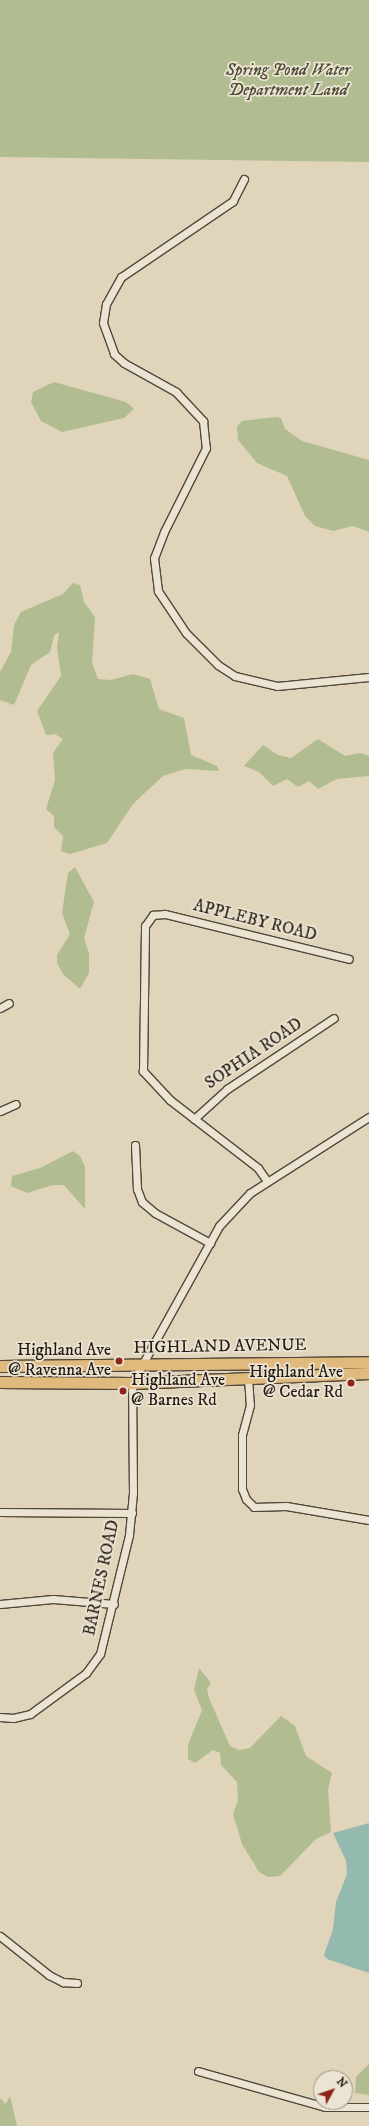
<!DOCTYPE html>
<style>
body{margin:0}
#map{position:relative;width:369px;height:2126px;overflow:hidden;background:#e0d5ba;font-family:"IM FELL DW Pica",serif}
div>[style]{position:absolute}
.green>*{inset:0;background:#b1bd91}
.water>*{inset:0;background:#94b9af}
.roads{filter:drop-shadow(1px 0 #52473b) drop-shadow(-1px 0 #52473b) drop-shadow(0 1px #52473b) drop-shadow(0 -1px #52473b)}
.street>*{height:7px;margin:-3.5px;padding:0 3.5px;transform-origin:3.5px;border-radius:3.5px;background:#ebe4d2}
.primary>*{height:11px;margin:-5.5px;padding:0 5.5px;transform-origin:5.5px;border-radius:5.5px;background:#e0ba7d}
.dots>*{width:11px;height:11px;translate:-50% -50%;box-sizing:border-box;border:2px solid #ebe4d2;border-radius:50%}
span{translate:-50% -50%;white-space:nowrap;text-align:center;line-height:1.15;-webkit-text-stroke:3.5px #ebe4d2;paint-order:stroke}
.park-label{font-size:17px;color:#4e4a37;font-style:italic}
.street-label{font-size:17px;color:#231811}
.poi-label{font-size:17px;color:#231811}
.right{translate:-100% -50%;text-align:right}
.left{translate:0 -50%;text-align:left}
.north{position:absolute;left:313px;top:2070px;width:40px;height:40px;box-sizing:border-box;background:#ebe4d2;border:1px solid #9b9285;border-radius:50%;rotate:50deg;font-size:11px;font-weight:700;line-height:16px;text-align:center;color:#231811}
.north::after{content:'';display:block;margin:auto;width:14px;height:18px;background:#8f2418;clip-path:polygon(50% 0,100% 100%,50% 72%,0 100%)}
</style>
<div id="map">
<div class="green">
<div style="clip-path:polygon(0 0,369px 0,369px 162px,0 157px)"></div>
<div style="clip-path:polygon(54px 382px,126px 402px,134px 409px,124px 418px,62px 432px,41px 421px,31px 402px,33px 392px)"></div>
<div style="clip-path:polygon(276px 417px,281px 418px,285px 429px,302px 441px,369px 460px,369px 532px,353px 526px,333px 531px,315px 526px,305px 516px,287px 476px,257px 463px,238px 440px,237px 427px,242px 421px)"></div>
<div style="clip-path:polygon(73px 583px,80px 585px,84px 602px,95px 617px,92px 663px,98px 679px,111px 680px,133px 674px,150px 679px,159px 709px,184px 718px,191px 755px,217px 766px,219px 771px,185px 769px,163px 776px,133px 804px,107px 843px,70px 854px,61px 851px,63px 836px,54px 827px,54px 816px,46px 809px,55px 780px,53px 753px,63px 739px,55px 734px,46px 735px,37px 711px,61px 676px,57px 647px,59px 632px,54px 636px,50px 652px,31px 665px,14px 705px,0 700px,0 672px,11px 652px,14px 625px,21px 612px,63px 594px)"></div>
<div style="clip-path:polygon(318px 739px,345px 756px,360px 753px,369px 756px,369px 776px,337px 779px,318px 789px,309px 781px,298px 787px,287px 779px,273px 786px,259px 772px,244px 766px,263px 745px,278px 755px,291px 758px)"></div>
<div style="clip-path:polygon(75px 867px,94px 902px,84px 938px,89px 953px,89px 973px,80px 989px,63px 974px,57px 963px,57px 955px,70px 934px,62px 913px,68px 873px)"></div>
<div style="clip-path:polygon(73px 1151px,80px 1156px,85px 1167px,85px 1209px,64px 1185px,53px 1185px,27px 1193px,11px 1186px,12px 1176px,40px 1168px)"></div>
<div style="clip-path:polygon(199px 1668px,211px 1683px,207px 1689px,209px 1698px,230px 1746px,239px 1750px,250px 1748px,281px 1716px,295px 1726px,306px 1756px,332px 1773px,328px 1790px,331px 1832px,316px 1839px,280px 1876px,268px 1877px,259px 1872px,242px 1844px,233px 1814px,238px 1800px,237px 1782px,221px 1765px,220px 1753px,213px 1750px,195px 1763px,188px 1759px,188px 1745px,202px 1710px,194px 1690px)"></div>
<div style="clip-path:polygon(369px 2064px,369px 2095px,355px 2093px,356px 2077px)"></div>
<div style="clip-path:polygon(10px 2096px,17px 2126px,0 2126px,0 2098px,6px 2104px)"></div>
</div>
<div class="water">
<div style="clip-path:polygon(369px 1823px,369px 1973px,327px 1959px,324px 1955px,333px 1929px,336px 1902px,347px 1874px,346px 1861px,333px 1833px)"></div>
</div>
<div class="roads">
<div class="street">
<div style="left:244px;top:179px;width:25px;rotate:117deg"></div>
<div style="left:233px;top:201px;width:135px;rotate:145.8deg"></div>
<div style="left:121px;top:277px;width:31px;rotate:119deg"></div>
<div style="left:106px;top:304px;width:19px;rotate:99deg"></div>
<div style="left:103px;top:323px;width:33px;rotate:70deg"></div>
<div style="left:114px;top:354px;width:13px;rotate:42deg"></div>
<div style="left:124px;top:363px;width:60px;rotate:29.1deg"></div>
<div style="left:176px;top:392px;width:40px;rotate:47deg"></div>
<div style="left:203px;top:421px;width:27px;rotate:84deg"></div>
<div style="left:206px;top:448px;width:94px;rotate:116.6deg"></div>
<div style="left:164px;top:532px;width:28px;rotate:111deg"></div>
<div style="left:154px;top:558px;width:33px;rotate:83deg"></div>
<div style="left:158px;top:591px;width:50px;rotate:56.3deg"></div>
<div style="left:186px;top:633px;width:45px;rotate:45deg"></div>
<div style="left:218px;top:665px;width:20px;rotate:33deg"></div>
<div style="left:235px;top:676px;width:43px;rotate:13.4deg"></div>
<div style="left:277px;top:686px;width:92px;rotate:-5.6deg"></div>
<div style="left:0;top:1008px;width:10px;rotate:-29deg"></div>
<div style="left:0;top:1111px;width:17px;rotate:-24deg"></div>
<div style="left:194px;top:1119px;width:45px;rotate:-42.3deg"></div>
<div style="left:227px;top:1089px;width:128px;rotate:-33.6deg"></div>
<div style="left:135px;top:1145px;width:44px;rotate:87.4deg"></div>
<div style="left:137px;top:1189px;width:14px;rotate:69deg"></div>
<div style="left:142px;top:1202px;width:17px;rotate:40deg"></div>
<div style="left:155px;top:1213px;width:63px;rotate:28.6deg"></div>
<div style="left:267px;top:1181px;width:16px;rotate:-125deg"></div>
<div style="left:258px;top:1168px;width:111px;rotate:-142.3deg"></div>
<div style="left:170px;top:1100px;width:40px;rotate:-133deg"></div>
<div style="left:143px;top:1071px;width:145px;rotate:-89.2deg"></div>
<div style="left:145px;top:926px;width:14px;rotate:-54deg"></div>
<div style="left:153px;top:915px;width:12px;rotate:-5deg"></div>
<div style="left:165px;top:914px;width:189px;rotate:13.7deg"></div>
<div style="left:248px;top:1378px;width:27px;rotate:86deg"></div>
<div style="left:250px;top:1405px;width:31px;rotate:105deg"></div>
<div style="left:242px;top:1435px;width:54px;rotate:90deg"></div>
<div style="left:242px;top:1489px;width:11px;rotate:68deg"></div>
<div style="left:246px;top:1499px;width:11px;rotate:45deg"></div>
<div style="left:254px;top:1507px;width:32px;rotate:-2deg"></div>
<div style="left:286px;top:1506px;width:84px;rotate:9.6deg"></div>
<div style="left:0;top:1512px;width:132px;rotate:0.4deg"></div>
<div style="left:0;top:1604px;width:53px;rotate:-5.4deg"></div>
<div style="left:53px;top:1599px;width:61px;rotate:4.7deg"></div>
<div style="left:0;top:1717px;width:13px;rotate:4deg"></div>
<div style="left:13px;top:1718px;width:17px;rotate:-13deg"></div>
<div style="left:30px;top:1714px;width:69px;rotate:-36.2deg"></div>
<div style="left:86px;top:1673px;width:24px;rotate:-54deg"></div>
<div style="left:100px;top:1654px;width:122px;rotate:-76.3deg"></div>
<div style="left:129px;top:1535px;width:42px;rotate:-84.6deg"></div>
<div style="left:133px;top:1493px;width:110px;rotate:-90.5deg"></div>
<div style="left:132px;top:1383px;width:179px;rotate:-61deg"></div>
<div style="left:219px;top:1226px;width:45px;rotate:-46.8deg"></div>
<div style="left:250px;top:1193px;width:141px;rotate:-32.6deg"></div>
<div style="left:0;top:1936px;width:63px;rotate:38.5deg"></div>
<div style="left:49px;top:1975px;width:16px;rotate:27deg"></div>
<div style="left:63px;top:1982px;width:14px;rotate:4deg"></div>
<div style="left:198px;top:2071px;width:132px;rotate:15.8deg"></div>
<div style="left:325px;top:2107px;width:44px"></div>
</div>
<div class="primary">
<div style="left:0;top:1366px;width:369px;rotate:-0.6deg"></div>
<div style="left:0;top:1382px;width:132px;rotate:0.4deg"></div>
<div style="left:132px;top:1383px;width:237px;rotate:-2.4deg"></div>
</div>
</div>
<div class="dots">
<div style="left:119px;top:1361px;background:#8f2418"></div>
<div style="left:351px;top:1383px;background:#8f2418"></div>
<div style="left:123px;top:1391px;background:#8f2418"></div>
</div>
<div class="park-label">
<span style="left:288px;top:81px">Spring Pond Water<br>Department Land</span>
</div>
<div class="street-label">
<span style="left:255px;top:921px;rotate:14deg">APPLEBY ROAD</span>
<span style="left:254px;top:1054px;rotate:-34deg">SOPHIA ROAD</span>
<span style="left:220px;top:1347px;rotate:-1deg">HIGHLAND AVENUE</span>
<span style="left:102px;top:1578px;rotate:-78deg">BARNES ROAD</span>
</div>
<div class="poi-label">
<span class="right" style="left:111px;top:1361px">Highland Ave<br>@ Ravenna Ave</span>
<span class="right" style="left:343px;top:1383px">Highland Ave<br>@ Cedar Rd</span>
<span class="left" style="left:131px;top:1391px">Highland Ave<br>@ Barnes Rd</span>
</div>
<div class="north">N</div>
</div>
